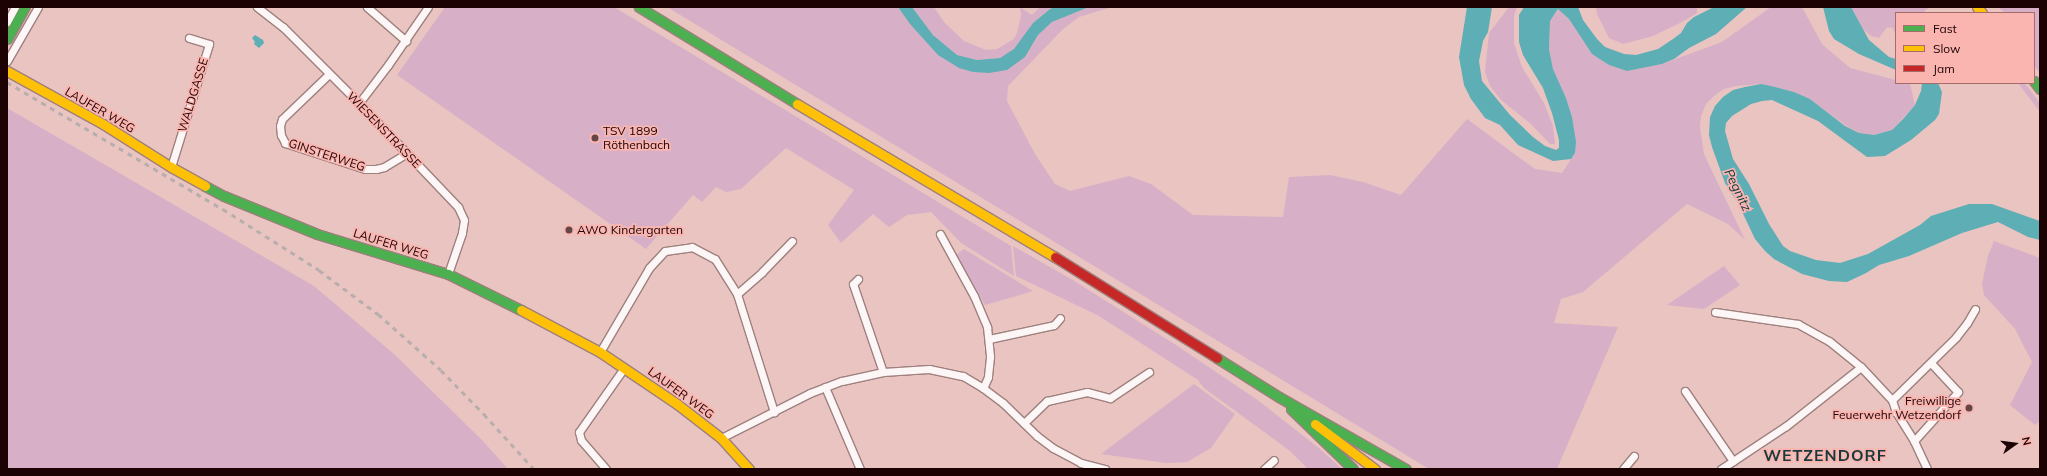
<!DOCTYPE html>
<meta charset="utf-8">
<style>
body{margin:0}
#map{position:relative;width:2047px;height:476px;overflow:hidden;background:#e9c4c1;font-family:Mulish,sans-serif}
div>[style]{position:absolute}
.green>*{inset:0;background:#d7b0c7}
.water>*{inset:0;background:#5daeb5}
.roads{filter:drop-shadow(1px 0 #9e807e) drop-shadow(-1px 0 #9e807e) drop-shadow(0 1px #9e807e) drop-shadow(0 -1px #9e807e)}
.street>*{height:7px;margin:-3.5px;padding:0 3.5px;transform-origin:3.5px;border-radius:3.5px;background:#fcf6f6}
.fast>*{height:9px;margin:-4.5px;padding:0 4.5px;transform-origin:4.5px;border-radius:4.5px;background:#4caf50}
.slow>*{height:9px;margin:-4.5px;padding:0 4.5px;transform-origin:4.5px;border-radius:4.5px;background:#ffc107}
.jam>*{height:9px;margin:-4.5px;padding:0 4.5px;transform-origin:4.5px;border-radius:4.5px;background:#c62828}
.rail>*{height:2.5px;margin-top:-1.25px;transform-origin:0;background:repeating-linear-gradient(90deg,#b8aead 0 5px,transparent 0 10px)}
.dots>*{width:11px;height:11px;translate:-50% -50%;box-sizing:border-box;border:2px solid #fab5b0;border-radius:50%}
span{translate:-50% -50%;white-space:nowrap;text-align:center;line-height:1.15;-webkit-text-stroke:3.5px #fab5b0;paint-order:stroke}
.street-label{font-size:12px;color:#1d0203}
.poi-label{font-size:12px;color:#1d0203}
.left{translate:0 -50%;text-align:left}
.right{translate:-100% -50%;text-align:right}
.water-label{font-size:13px;color:#003b3f;font-style:italic}
.district-label{font-size:16px;color:#16393c;font-weight:700;letter-spacing:1px}
.frame{position:absolute;inset:0;border:8px solid #1d0203;pointer-events:none}
.legend{position:absolute;left:1895px;top:12px;width:140px;height:72px;box-sizing:border-box;background:#fab5b0;border:1px solid #a26d6b;margin:0;padding:5px 7px;list-style:none;font-size:12px;color:#1d0203}
.legend li{display:flex;align-items:center;gap:8px;height:20px}
.legend b{width:20px;border:1px solid #a26d6b}
.north{position:absolute;left:1995px;top:424px;width:40px;height:40px;-webkit-text-stroke:3px #fab5b0;paint-order:stroke;rotate:76deg;font-size:11px;font-weight:700;line-height:16px;text-align:center;color:#1d0203}
.north::after{content:'';display:block;margin:auto;width:14px;height:18px;background:#1d0203;clip-path:polygon(50% 0,100% 100%,50% 72%,0 100%)}
</style>
<div id="map">
<div class="green">
<div style="clip-path:polygon(445px 7px,614px 7px,1011px 246px,1014px 276px,961px 243px,931px 212px,907px 215px,889px 227px,873px 214px,841px 243px,828px 225px,854px 190px,786px 148px,741px 189px,726px 192px,716px 187px,702px 202px,693px 195px,646px 249px,397px 75px)"></div>
<div style="clip-path:polygon(667px 7px,898px 7px,910px 24px,959px 68px,1025px 57px,1038px 35px,1052px 22px,1089px 7px,1112px 7px,1079px 17px,1063px 29px,1008px 86px,1007px 101px,1035px 154px,1055px 184px,1070px 191px,1129px 176px,1151px 184px,1193px 215px,1283px 217px,1289px 177px,1330px 175px,1363px 182px,1401px 195px,1467px 119px,1535px 169px,1562px 173px,1575px 153px,1572px 117px,1566px 98px,1553px 69px,1549px 49px,1550px 21px,1559px 9px,1569px 19px,1592px 54px,1609px 65px,1627px 71px,1662px 64px,1722px 42px,1771px 7px,1802px 7px,1822px 44px,1850px 68px,1896px 80px,1896px 83px,1910px 84px,1915px 105px,1892px 130px,1873px 135px,1859px 133px,1845px 125px,1810px 99px,1794px 92px,1771px 86px,1761px 84px,1736px 86px,1724px 89px,1714px 96px,1706px 104px,1701px 116px,1700px 127px,1704px 154px,1745px 240px,1728px 224px,1687px 204px,1583px 292px,1561px 299px,1554px 323px,1618px 327px,1557px 469px,1429px 469px)"></div>
<div style="clip-path:polygon(912px 7px,934px 7px,944px 22px,964px 41px,986px 50px,997px 49px,1014px 39px,1017px 33px,1021px 16px,1020px 7px,1032px 15px,1040px 7px,1055px 7px,1050px 9px,1033px 23px,1015px 49px,1000px 58px,977px 60px,957px 55px,933px 35px)"></div>
<div style="clip-path:polygon(1509px 7px,1517px 7px,1514px 16px,1514px 43px,1522px 67px,1544px 103px,1553px 126px,1555px 144px,1550px 144px,1531px 124px,1501px 100px,1490px 86px,1485px 72px,1489px 33px)"></div>
<div style="clip-path:polygon(1596px 7px,1697px 7px,1697px 13px,1682px 22px,1653px 36px,1623px 44px,1609px 38px,1597px 14px)"></div>
<div style="clip-path:polygon(1851px 7px,1929px 7px,1923px 13px,1896px 13px,1896px 36px,1893px 28px,1887px 27px,1879px 38px,1871px 36px,1863px 29px)"></div>
<div style="clip-path:polygon(1998px 7px,2040px 7px,2040px 73px,2034px 66px,2034px 13px,2005px 13px)"></div>
<div style="clip-path:polygon(2018px 83px,2024px 83px,2030px 90px,2040px 103px,2040px 112px)"></div>
<div style="clip-path:polygon(7px 108px,314px 286px,395px 355px,482px 440px,508px 469px,7px 469px)"></div>
<div style="clip-path:polygon(1994px 241px,2040px 258px,2040px 421px,2035px 425px,2010px 405px,2032px 362px,2015px 329px,1984px 295px,1982px 284px,1988px 256px)"></div>
<div style="clip-path:polygon(1013px 246px,1071px 279px,1176px 345px,1259px 401px,1320px 449px,1342px 469px,1308px 469px,1290px 451px,1204px 388px,1198px 380px,1099px 316px,1016px 276px)"></div>
<div style="clip-path:polygon(964px 249px,1033px 291px,985px 305px,956px 255px)"></div>
<div style="clip-path:polygon(1724px 266px,1740px 285px,1704px 309px,1667px 305px)"></div>
<div style="clip-path:polygon(1194px 384px,1235px 414px,1211px 448px,1187px 462px,1166px 463px,1101px 454px)"></div>
</div>
<div class="water">
<div style="clip-path:polygon(898px 7px,912px 7px,933px 35px,957px 55px,977px 60px,1000px 58px,1014px 49px,1033px 23px,1050px 9px,1055px 7px,1089px 7px,1052px 22px,1038px 35px,1025px 57px,1007px 70px,989px 73px,973px 72px,959px 68px,938px 55px,910px 24px)"></div>
<div style="clip-path:polygon(1467px 7px,1492px 7px,1488px 32px,1483px 41px,1479px 61px,1482px 81px,1510px 115px,1533px 137px,1545px 146px,1556px 150px,1559px 148px,1559px 140px,1552px 113px,1543px 88px,1523px 55px,1519px 42px,1519px 15px,1524px 7px,1578px 7px,1583px 20px,1597px 39px,1605px 47px,1624px 54px,1636px 55px,1658px 49px,1673px 39px,1681px 33px,1687px 23px,1694px 17px,1714px 7px,1747px 7px,1716px 34px,1689px 48px,1674px 59px,1662px 64px,1627px 71px,1609px 65px,1592px 54px,1569px 19px,1558px 9px,1550px 21px,1549px 49px,1553px 69px,1566px 98px,1572px 117px,1576px 142px,1575px 153px,1571px 159px,1553px 161px,1518px 145px,1500px 125px,1485px 118px,1471px 99px,1464px 85px,1459px 57px)"></div>
<div style="clip-path:polygon(1823px 7px,1851px 7px,1869px 40px,1889px 57px,1896px 59px,1896px 70px,1859px 54px,1834px 39px,1829px 31px)"></div>
<div style="clip-path:polygon(255px 35px,263px 40px,264px 43px,259px 48px,254px 44px,255px 42px,252px 38px)"></div>
<div style="clip-path:polygon(1922px 83px,1938px 83px,1942px 92px,1939px 114px,1935px 120px,1911px 140px,1885px 156px,1867px 157px,1818px 121px,1772px 100px,1762px 101px,1751px 104px,1732px 116px,1726px 123px,1725px 131px,1733px 159px,1749px 184px,1769px 224px,1783px 246px,1790px 251px,1816px 260px,1840px 263px,1868px 254px,1920px 225px,1931px 216px,1969px 204px,1992px 204px,2040px 221px,2040px 240px,2028px 237px,1998px 222px,1962px 233px,1909px 256px,1879px 265px,1866px 273px,1847px 282px,1829px 281px,1802px 274px,1774px 259px,1765px 251px,1755px 239px,1738px 203px,1725px 183px,1712px 147px,1709px 135px,1710px 117px,1715px 106px,1723px 97px,1733px 90px,1745px 87px,1761px 84px,1771px 86px,1794px 92px,1810px 99px,1845px 126px,1859px 133px,1874px 135px,1892px 130px,1904px 118px,1915px 105px,1921px 91px)"></div>
</div>
<div class="roads">
<div class="street">
<div style="left:257px;top:7px;width:33px;rotate:38deg"></div>
<div style="left:283px;top:27px;width:107px;rotate:45deg"></div>
<div style="left:359px;top:103px;width:144px;rotate:46.4deg"></div>
<div style="left:458px;top:207px;width:14px;rotate:65deg"></div>
<div style="left:464px;top:220px;width:13px;rotate:99deg"></div>
<div style="left:462px;top:233px;width:43px;rotate:108.9deg"></div>
<div style="left:367px;top:7px;width:52px;rotate:41.1deg"></div>
<div style="left:7px;top:22px;width:17px;rotate:-62deg"></div>
<div style="left:7px;top:61px;width:62px;rotate:-60.1deg"></div>
<div style="left:329px;top:74px;width:65px;rotate:136.2deg"></div>
<div style="left:282px;top:119px;width:7px;rotate:106deg"></div>
<div style="left:280px;top:126px;width:9px;rotate:84deg"></div>
<div style="left:281px;top:135px;width:9px;rotate:63deg"></div>
<div style="left:285px;top:143px;width:84px;rotate:18deg"></div>
<div style="left:365px;top:169px;width:11px"></div>
<div style="left:376px;top:169px;width:8px;rotate:-14deg"></div>
<div style="left:384px;top:167px;width:26px;rotate:-31deg"></div>
<div style="left:359px;top:103px;width:48px;rotate:-52.7deg"></div>
<div style="left:388px;top:65px;width:70px;rotate:-55.4deg"></div>
<div style="left:171px;top:167px;width:129px;rotate:-72.8deg"></div>
<div style="left:209px;top:44px;width:21px;rotate:-163deg"></div>
<div style="left:940px;top:234px;width:71px;rotate:61.3deg"></div>
<div style="left:974px;top:296px;width:34px;rotate:67deg"></div>
<div style="left:987px;top:327px;width:30px;rotate:84deg"></div>
<div style="left:990px;top:357px;width:20px;rotate:96deg"></div>
<div style="left:988px;top:377px;width:12px;rotate:114deg"></div>
<div style="left:858px;top:279px;width:7px;rotate:135deg"></div>
<div style="left:853px;top:284px;width:93px;rotate:71.2deg"></div>
<div style="left:737px;top:294px;width:33px;rotate:-41deg"></div>
<div style="left:762px;top:272px;width:43px;rotate:-45.9deg"></div>
<div style="left:1715px;top:312px;width:84px;rotate:8.2deg"></div>
<div style="left:1798px;top:324px;width:35px;rotate:29deg"></div>
<div style="left:1829px;top:341px;width:41px;rotate:39.1deg"></div>
<div style="left:1861px;top:367px;width:45px;rotate:46.8deg"></div>
<div style="left:1892px;top:400px;width:13px;rotate:72deg"></div>
<div style="left:1896px;top:412px;width:34px;rotate:58deg"></div>
<div style="left:1914px;top:441px;width:31px;rotate:65deg"></div>
<div style="left:989px;top:339px;width:66px;rotate:-12.2deg"></div>
<div style="left:1054px;top:325px;width:9px;rotate:-49deg"></div>
<div style="left:600px;top:352px;width:97px;rotate:-59.7deg"></div>
<div style="left:649px;top:268px;width:23px;rotate:-47deg"></div>
<div style="left:665px;top:251px;width:27px;rotate:-8deg"></div>
<div style="left:692px;top:247px;width:26px;rotate:28deg"></div>
<div style="left:715px;top:259px;width:41px;rotate:57.8deg"></div>
<div style="left:737px;top:294px;width:124px;rotate:72.6deg"></div>
<div style="left:825px;top:387px;width:89px;rotate:66.9deg"></div>
<div style="left:1685px;top:391px;width:85px;rotate:55.6deg"></div>
<div style="left:1892px;top:400px;width:90px;rotate:-44.5deg"></div>
<div style="left:1956px;top:337px;width:18px;rotate:-52deg"></div>
<div style="left:1967px;top:323px;width:16px;rotate:-60deg"></div>
<div style="left:1024px;top:423px;width:32px;rotate:-44deg"></div>
<div style="left:1047px;top:401px;width:41px;rotate:-12.7deg"></div>
<div style="left:1087px;top:392px;width:24px;rotate:15deg"></div>
<div style="left:1110px;top:398px;width:47px;rotate:-33.7deg"></div>
<div style="left:721px;top:438px;width:100px;rotate:-26.8deg"></div>
<div style="left:810px;top:393px;width:34px;rotate:-21deg"></div>
<div style="left:842px;top:381px;width:42px;rotate:-12.4deg"></div>
<div style="left:883px;top:372px;width:46px;rotate:-3.7deg"></div>
<div style="left:929px;top:369px;width:35px;rotate:12deg"></div>
<div style="left:963px;top:376px;width:23px;rotate:31deg"></div>
<div style="left:983px;top:388px;width:25px;rotate:37deg"></div>
<div style="left:1003px;top:403px;width:47px;rotate:44.1deg"></div>
<div style="left:1037px;top:436px;width:20px;rotate:37deg"></div>
<div style="left:1053px;top:448px;width:32px;rotate:28deg"></div>
<div style="left:1081px;top:463px;width:25px;rotate:14deg"></div>
<div style="left:1914px;top:441px;width:66px;rotate:-48.1deg"></div>
<div style="left:1958px;top:392px;width:40px;rotate:-133deg"></div>
<div style="left:606px;top:469px;width:38px;rotate:-131deg"></div>
<div style="left:581px;top:440px;width:8px;rotate:-104deg"></div>
<div style="left:579px;top:432px;width:78px;rotate:-54.9deg"></div>
<div style="left:1264px;top:469px;width:13px;rotate:-42deg"></div>
<div style="left:1623px;top:469px;width:17px;rotate:-50deg"></div>
<div style="left:1721px;top:469px;width:78px;rotate:-33.5deg"></div>
<div style="left:1786px;top:426px;width:95px;rotate:-38.2deg"></div>
</div>
<div class="fast">
<div style="left:639px;top:7px;width:185px;rotate:31.5deg"></div>
<div style="left:7px;top:39px;width:37px;rotate:-61deg"></div>
<div style="left:2034px;top:81px;width:10px;rotate:53deg"></div>
<div style="left:205px;top:186px;width:21px;rotate:28deg"></div>
<div style="left:224px;top:196px;width:100px;rotate:22.2deg"></div>
<div style="left:317px;top:234px;width:137px;rotate:17deg"></div>
<div style="left:448px;top:274px;width:81px;rotate:26.3deg"></div>
<div style="left:1217px;top:358px;width:73px;rotate:32.2deg"></div>
<div style="left:1279px;top:397px;width:146px;rotate:29.6deg"></div>
<div style="left:1291px;top:409px;width:86px;rotate:44.1deg"></div>
</div>
<div class="slow">
<div style="left:1977px;top:7px;width:8px;rotate:50deg"></div>
<div style="left:7px;top:71px;width:110px;rotate:28.9deg"></div>
<div style="left:103px;top:124px;width:80px;rotate:32.3deg"></div>
<div style="left:171px;top:167px;width:39px;rotate:29deg"></div>
<div style="left:797px;top:104px;width:300px;rotate:30.7deg"></div>
<div style="left:521px;top:310px;width:89px;rotate:28deg"></div>
<div style="left:600px;top:352px;width:93px;rotate:34deg"></div>
<div style="left:677px;top:404px;width:56px;rotate:37.7deg"></div>
<div style="left:721px;top:438px;width:42px;rotate:47.9deg"></div>
<div style="left:1315px;top:424px;width:75px;rotate:36.9deg"></div>
</div>
<div class="jam">
<div style="left:1055px;top:257px;width:191px;rotate:31.9deg"></div>
</div>
</div>
<div class="rail">
<div style="left:7px;top:82px;width:251px;rotate:30.5deg"></div>
<div style="left:223px;top:209px;width:114px;rotate:32.4deg"></div>
<div style="left:319px;top:270px;width:74px;rotate:36.7deg"></div>
<div style="left:378px;top:314px;width:84px;rotate:41.6deg"></div>
<div style="left:441px;top:370px;width:62px;rotate:45.7deg"></div>
<div style="left:484px;top:414px;width:74px;rotate:47.7deg"></div>
</div>
<div class="dots">
<div style="left:595px;top:138px;background:#644646"></div>
<div style="left:569px;top:230px;background:#644646"></div>
<div style="left:1969px;top:408px;background:#644646"></div>
</div>
<div class="street-label">
<span style="left:193px;top:95px;rotate:-73deg">WALDGASSE</span>
<span style="left:100px;top:110px;rotate:30deg">LAUFER WEG</span>
<span style="left:384px;top:130px;rotate:46deg">WIESENSTRASSE</span>
<span style="left:327px;top:155px;rotate:18deg">GINSTERWEG</span>
<span style="left:391px;top:244px;rotate:17deg">LAUFER WEG</span>
<span style="left:681px;top:393px;rotate:36deg">LAUFER WEG</span>
</div>
<div class="poi-label">
<span class="left" style="left:603px;top:138px">TSV 1899<br>Röthenbach</span>
<span class="left" style="left:577px;top:230px">AWO Kindergarten</span>
<span class="right" style="left:1961px;top:408px">Freiwillige<br>Feuerwehr Wetzendorf</span>
</div>
<div class="water-label">
<span style="left:1738px;top:190px;rotate:64deg">Pegnitz</span>
</div>
<div class="district-label">
<span style="left:1825px;top:455px">WETZENDORF</span>
</div>
<div class="frame"></div>
<ul class="legend">
<li><b style="height:5px;background:#4caf50"></b>Fast</li>
<li><b style="height:5px;background:#ffc107"></b>Slow</li>
<li><b style="height:5px;background:#c62828"></b>Jam</li>
</ul>
<div class="north">N</div>
</div>
